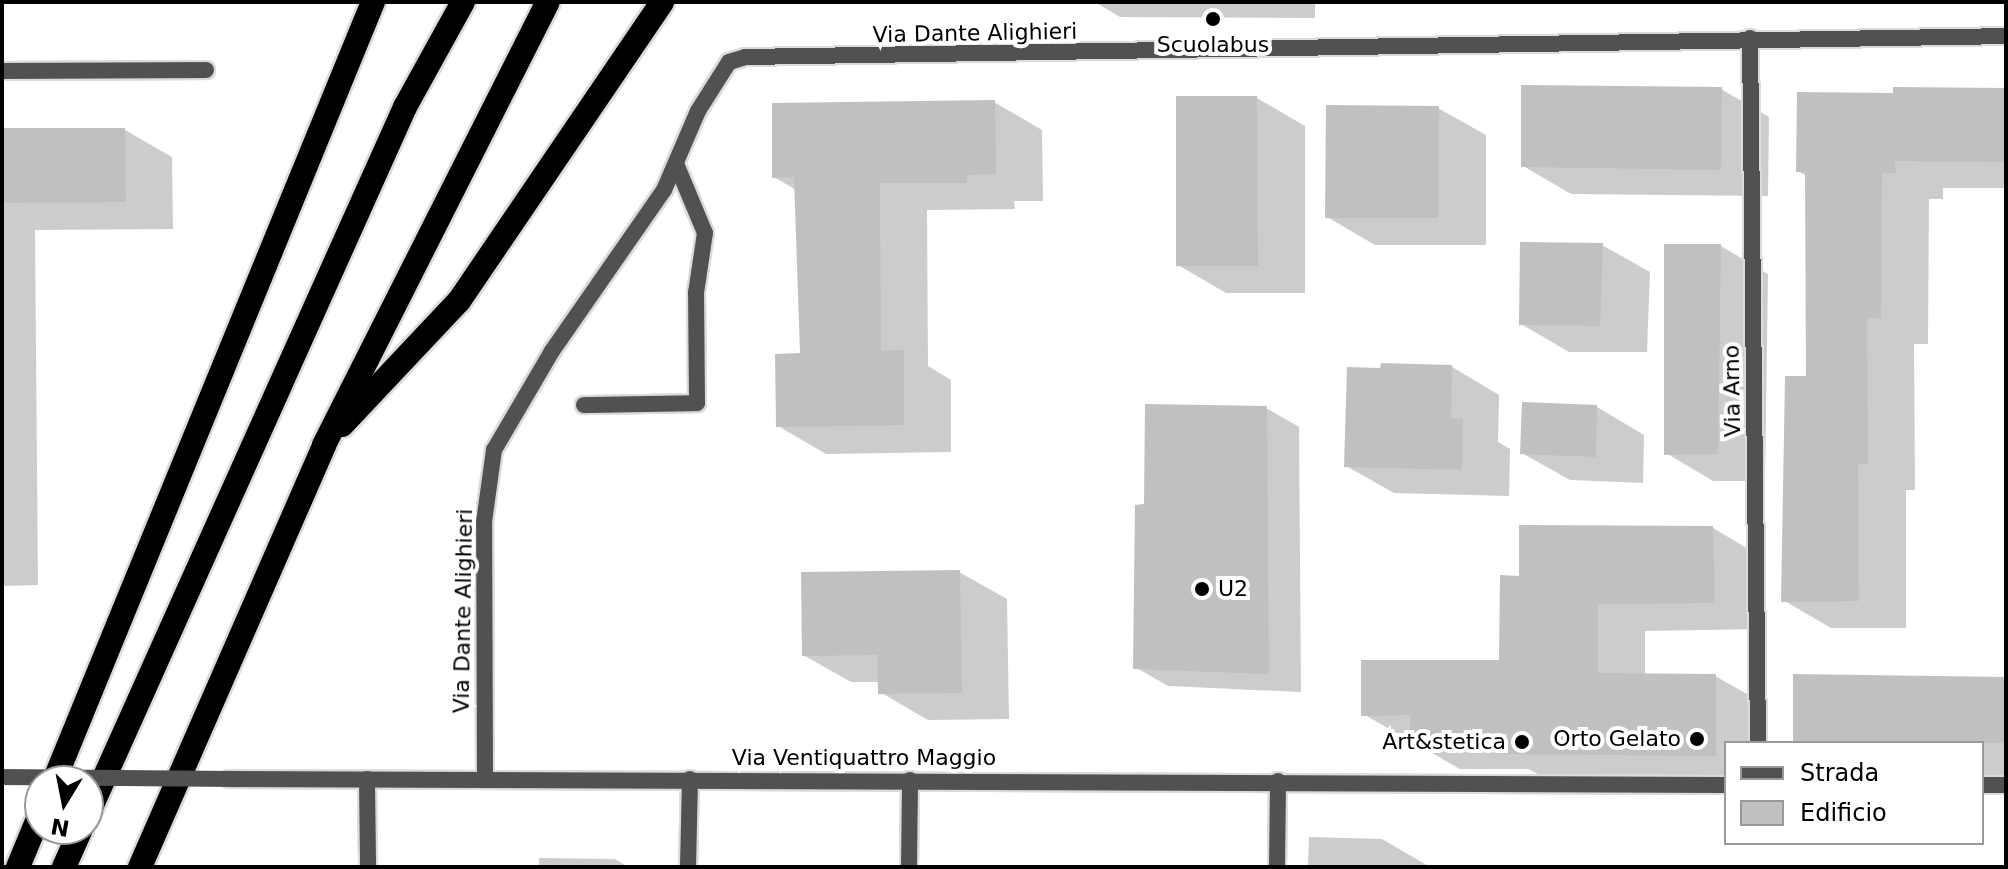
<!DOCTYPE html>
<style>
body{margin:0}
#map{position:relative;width:2008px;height:869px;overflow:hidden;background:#fff;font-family:"DejaVu Sans",sans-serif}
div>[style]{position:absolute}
.shadow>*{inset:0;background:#0003}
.building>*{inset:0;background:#c0c0c0}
.roads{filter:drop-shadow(2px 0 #dbdbdb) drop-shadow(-2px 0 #dbdbdb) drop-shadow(0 2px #dbdbdb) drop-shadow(0 -2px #dbdbdb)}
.lane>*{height:16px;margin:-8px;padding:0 8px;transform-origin:8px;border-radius:8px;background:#515151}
.street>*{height:16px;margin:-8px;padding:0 8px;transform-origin:8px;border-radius:8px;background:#515151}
.highway>*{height:24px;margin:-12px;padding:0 12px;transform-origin:12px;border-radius:12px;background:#000}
.street-bridge>*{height:16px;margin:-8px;padding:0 8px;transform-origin:8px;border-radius:8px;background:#515151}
.dots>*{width:22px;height:22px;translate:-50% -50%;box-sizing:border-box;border:4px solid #fff;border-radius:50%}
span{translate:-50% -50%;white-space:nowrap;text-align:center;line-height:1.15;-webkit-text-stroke:8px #fff;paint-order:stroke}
.street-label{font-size:22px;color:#000}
.poi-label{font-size:22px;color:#000}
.left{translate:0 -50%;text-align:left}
.right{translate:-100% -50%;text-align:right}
.frame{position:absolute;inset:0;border:4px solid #000;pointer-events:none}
.legend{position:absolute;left:1724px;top:741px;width:260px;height:104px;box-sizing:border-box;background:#fff;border:2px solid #999;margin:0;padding:10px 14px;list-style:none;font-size:24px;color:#000}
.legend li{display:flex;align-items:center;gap:16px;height:40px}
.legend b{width:40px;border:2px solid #999}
.north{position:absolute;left:24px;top:765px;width:80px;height:80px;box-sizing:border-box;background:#fff;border:2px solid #999;border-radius:50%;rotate:190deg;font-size:22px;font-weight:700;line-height:32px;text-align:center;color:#000}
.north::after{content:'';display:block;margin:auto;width:28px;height:36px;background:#000;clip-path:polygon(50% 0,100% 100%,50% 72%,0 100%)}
</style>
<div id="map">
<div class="shadow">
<div style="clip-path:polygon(1095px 2px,1315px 2px,1315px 18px,1120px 17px)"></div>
<div style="clip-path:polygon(1721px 89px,1769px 117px,1768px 196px,1571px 194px,1523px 166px)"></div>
<div style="clip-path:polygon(2006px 92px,2006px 188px,1943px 188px,1943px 199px,1929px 199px,1928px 344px,1914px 344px,1915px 490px,1906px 490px,1906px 628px,1831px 628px,1783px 600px,1808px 378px,1807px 176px,1798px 171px)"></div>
<div style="clip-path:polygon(1257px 98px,1305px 126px,1305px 293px,1226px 293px,1178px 265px)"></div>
<div style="clip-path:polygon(994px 102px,1042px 130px,1043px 201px,1014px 201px,1015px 209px,927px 210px,928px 366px,951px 380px,951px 452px,826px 454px,778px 426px,802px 355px,796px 190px,774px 177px)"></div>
<div style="clip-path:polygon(1438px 108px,1486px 135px,1486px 245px,1375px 245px,1327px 217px)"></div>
<div style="clip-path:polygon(2px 130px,125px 130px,172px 157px,173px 229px,35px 230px,38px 585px,2px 586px)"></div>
<div style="clip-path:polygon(1602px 245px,1650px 272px,1647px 352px,1569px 352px,1521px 324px)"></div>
<div style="clip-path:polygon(1721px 246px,1768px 274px,1765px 481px,1713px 481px,1666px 453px)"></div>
<div style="clip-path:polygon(1452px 367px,1499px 395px,1498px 442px,1510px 449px,1509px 496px,1394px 493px,1346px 466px,1382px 371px)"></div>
<div style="clip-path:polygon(1597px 407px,1644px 435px,1643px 483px,1570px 480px,1522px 453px)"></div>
<div style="clip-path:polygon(1266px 408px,1299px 427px,1301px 692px,1168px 686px,1135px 667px,1146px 506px)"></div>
<div style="clip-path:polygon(1713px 528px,1760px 556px,1762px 629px,1645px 631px,1645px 675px,1715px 676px,1763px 703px,1763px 743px,1726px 743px,1726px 782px,1550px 781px,1529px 769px,1460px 769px,1363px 714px,1501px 662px,1521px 578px)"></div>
<div style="clip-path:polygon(959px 572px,1007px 599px,1009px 719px,928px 720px,880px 692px,880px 682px,851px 682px,803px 655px)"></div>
<div style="clip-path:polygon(2006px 679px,2006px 779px,1982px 779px,1982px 743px,1795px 743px)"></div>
<div style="clip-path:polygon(1309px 837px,1382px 839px,1430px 867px,1308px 867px)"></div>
<div style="clip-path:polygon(539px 858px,615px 859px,628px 867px,539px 867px)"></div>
</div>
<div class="building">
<div style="clip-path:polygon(1521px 85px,1722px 87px,1721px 170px,1521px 167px)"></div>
<div style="clip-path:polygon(1893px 87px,2006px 88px,2006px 162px,1895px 161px,1896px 173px,1882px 173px,1881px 318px,1867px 318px,1868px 464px,1858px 464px,1859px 601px,1781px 602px,1785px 376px,1806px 376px,1805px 172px,1796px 172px,1797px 92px,1893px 93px)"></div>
<div style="clip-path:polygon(1176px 96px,1257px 96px,1258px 266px,1176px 266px)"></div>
<div style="clip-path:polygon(995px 100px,996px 174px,967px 175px,967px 183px,880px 183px,881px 351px,904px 350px,904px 425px,776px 427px,775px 354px,800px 353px,794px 177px,772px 178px,772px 103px)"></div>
<div style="clip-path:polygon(1326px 105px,1439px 106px,1438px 218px,1325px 218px)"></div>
<div style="clip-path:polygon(2px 128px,125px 128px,126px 202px,2px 203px)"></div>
<div style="clip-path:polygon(1520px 242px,1603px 243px,1600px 326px,1519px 325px)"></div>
<div style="clip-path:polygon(1664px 244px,1721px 244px,1718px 454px,1664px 455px)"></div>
<div style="clip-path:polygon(1381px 363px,1452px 365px,1451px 418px,1463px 419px,1462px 470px,1344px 467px,1347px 367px,1380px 368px)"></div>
<div style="clip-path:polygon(1522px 402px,1597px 405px,1596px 457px,1520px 454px)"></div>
<div style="clip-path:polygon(1145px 404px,1267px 406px,1269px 674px,1133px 669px,1135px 505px,1144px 504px)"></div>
<div style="clip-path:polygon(1519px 525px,1713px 526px,1715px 603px,1598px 604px,1598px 673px,1716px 674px,1716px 756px,1500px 754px,1500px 742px,1410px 742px,1410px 715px,1361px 716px,1361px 660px,1499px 660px,1500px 575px,1519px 576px)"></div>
<div style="clip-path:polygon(960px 570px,962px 693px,878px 694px,877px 655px,802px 656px,801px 572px)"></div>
<div style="clip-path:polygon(1793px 674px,2006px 677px,2006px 743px,1793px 743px)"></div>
</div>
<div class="roads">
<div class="lane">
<div style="left:2px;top:71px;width:204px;rotate:-0.3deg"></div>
<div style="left:584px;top:405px;width:113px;rotate:-1deg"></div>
<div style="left:697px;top:403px;width:110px;rotate:-90.5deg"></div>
<div style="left:696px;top:293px;width:61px;rotate:-81.5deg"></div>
<div style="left:705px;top:233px;width:73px;rotate:-112.7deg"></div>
</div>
<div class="street">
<div style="left:1750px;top:38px;width:705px;rotate:89.35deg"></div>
<div style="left:485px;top:778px;width:256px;rotate:-90.2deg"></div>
<div style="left:484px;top:522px;width:73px;rotate:-82.1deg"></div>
<div style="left:494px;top:450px;width:115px;rotate:-59.6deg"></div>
<div style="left:552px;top:351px;width:196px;rotate:-55.2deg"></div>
<div style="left:664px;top:190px;width:86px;rotate:-66.7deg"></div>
<div style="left:698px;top:111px;width:58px;rotate:-57.7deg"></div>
<div style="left:729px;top:62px;width:17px;rotate:-17deg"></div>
<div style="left:745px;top:57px;width:1261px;rotate:-0.95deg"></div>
<div style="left:229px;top:779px;width:1497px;rotate:0.23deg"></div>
<div style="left:367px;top:779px;width:88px;rotate:89.3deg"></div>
<div style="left:1982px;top:785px;width:24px"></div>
<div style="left:688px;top:867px;width:88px;rotate:-88.7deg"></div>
<div style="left:909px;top:867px;width:87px;rotate:-89.3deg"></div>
<div style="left:1277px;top:867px;width:86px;rotate:-89.3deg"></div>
</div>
<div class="highway">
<div style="left:342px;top:425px;width:170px;rotate:-46.7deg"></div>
<div style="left:459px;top:301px;width:361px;rotate:-55.8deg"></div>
<div style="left:54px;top:781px;width:842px;rotate:-67.73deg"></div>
<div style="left:88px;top:814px;width:775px;rotate:-65.85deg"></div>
<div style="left:405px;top:107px;width:120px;rotate:-61.1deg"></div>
<div style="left:18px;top:867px;width:57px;rotate:-67.5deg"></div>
<div style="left:64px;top:867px;width:42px;rotate:-65.9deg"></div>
<div style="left:140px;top:867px;width:460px;rotate:-66.4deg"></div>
<div style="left:324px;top:445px;width:496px;rotate:-63.2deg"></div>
</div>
</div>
<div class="street-bridge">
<div style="left:2px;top:777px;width:227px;rotate:0.5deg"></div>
</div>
<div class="dots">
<div style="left:1213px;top:19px;background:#000"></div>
<div style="left:1202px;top:589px;background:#000"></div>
<div style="left:1697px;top:739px;background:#000"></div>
<div style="left:1522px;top:742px;background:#000"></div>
</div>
<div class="street-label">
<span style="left:975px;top:33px;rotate:-1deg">Via Dante Alighieri</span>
<span style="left:1732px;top:391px;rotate:-91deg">Via Arno</span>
<span style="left:463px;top:611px;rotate:-89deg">Via Dante Alighieri</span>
<span style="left:864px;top:758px">Via Ventiquattro Maggio</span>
</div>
<div class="poi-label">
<span style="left:1213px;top:45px">Scuolabus</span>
<span class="left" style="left:1218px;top:589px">U2</span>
<span class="right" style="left:1681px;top:739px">Orto Gelato</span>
<span class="right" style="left:1506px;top:742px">Art&amp;stetica</span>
</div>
<div class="frame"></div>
<ul class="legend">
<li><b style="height:10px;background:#515151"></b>Strada</li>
<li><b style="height:22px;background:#c0c0c0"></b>Edificio</li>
</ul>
<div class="north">N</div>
</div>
